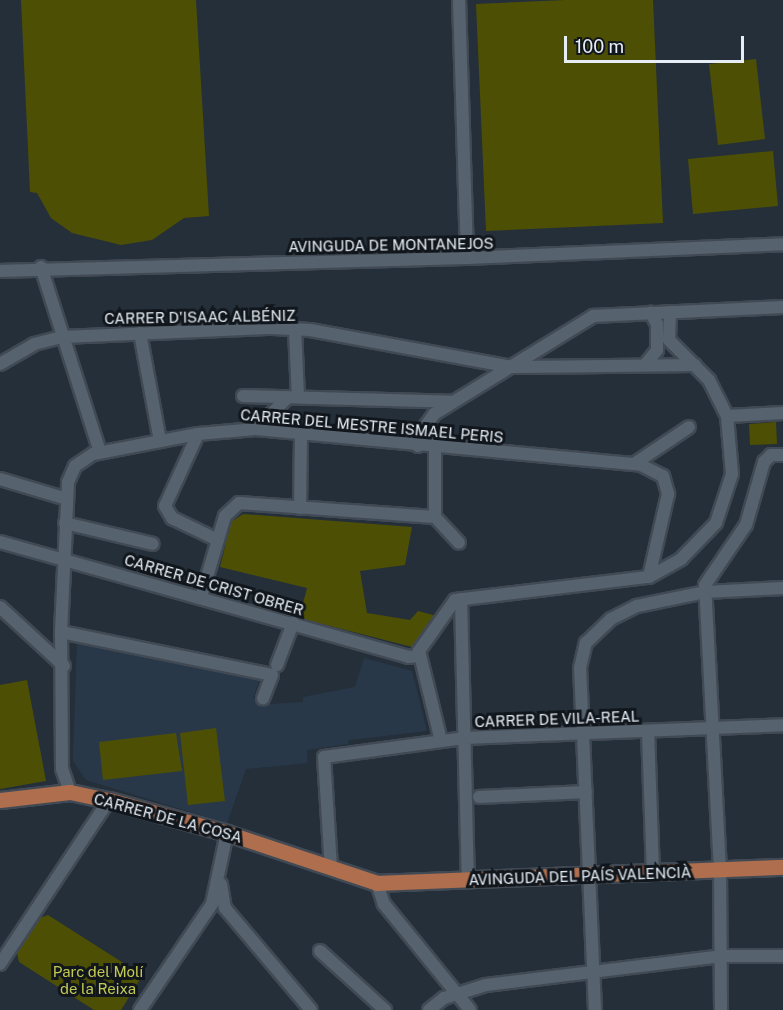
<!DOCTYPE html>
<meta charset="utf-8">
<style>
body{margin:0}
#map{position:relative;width:783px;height:1010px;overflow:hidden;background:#242f3a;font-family:"Public Sans",sans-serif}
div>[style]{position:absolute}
.built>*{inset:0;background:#293849}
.green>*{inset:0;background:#4d4f05}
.roads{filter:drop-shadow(2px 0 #414a54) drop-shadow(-2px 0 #414a54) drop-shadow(0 2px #414a54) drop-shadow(0 -2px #414a54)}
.minor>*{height:12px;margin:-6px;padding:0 6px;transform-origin:6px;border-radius:6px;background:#56636f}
.major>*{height:15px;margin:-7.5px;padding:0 7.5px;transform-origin:7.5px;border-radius:7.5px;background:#af6e4d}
span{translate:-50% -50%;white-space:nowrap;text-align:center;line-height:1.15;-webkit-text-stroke:6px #11161c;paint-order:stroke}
.street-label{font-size:15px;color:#e6edf5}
.park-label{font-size:15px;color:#c3ca53}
.scale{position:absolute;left:564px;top:36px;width:180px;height:27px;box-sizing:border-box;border:3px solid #e6edf5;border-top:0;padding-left:8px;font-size:18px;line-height:21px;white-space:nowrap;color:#e6edf5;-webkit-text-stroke:4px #11161c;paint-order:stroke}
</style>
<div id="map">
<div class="built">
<div style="clip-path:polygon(77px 641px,260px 679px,253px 698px,271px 704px,303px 702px,303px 697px,355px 687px,364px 658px,412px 671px,427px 731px,349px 740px,348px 744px,307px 750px,307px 763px,246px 769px,227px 823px,86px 780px,73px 761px)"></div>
</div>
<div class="green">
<div style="clip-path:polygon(21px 0,196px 0,209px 216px,184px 218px,152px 240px,121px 245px,72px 233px,51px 218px,37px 193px,30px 192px)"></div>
<div style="clip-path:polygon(565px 0,653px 0,663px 223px,486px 231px,476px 4px)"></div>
<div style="clip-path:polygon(756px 59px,765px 139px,718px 145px,709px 64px)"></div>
<div style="clip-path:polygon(773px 151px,778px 206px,693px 214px,688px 159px)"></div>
<div style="clip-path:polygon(776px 422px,777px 444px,750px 445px,749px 424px)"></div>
<div style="clip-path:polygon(243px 514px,412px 527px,405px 565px,360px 571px,367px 613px,410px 620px,418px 611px,437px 616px,412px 647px,299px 618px,307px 588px,220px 567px,231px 522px)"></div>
<div style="clip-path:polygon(27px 680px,46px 781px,0 789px,0 685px)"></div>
<div style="clip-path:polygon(216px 728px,225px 801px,188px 805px,180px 733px)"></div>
<div style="clip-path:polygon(176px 733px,182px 771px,103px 780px,99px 742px)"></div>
<div style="clip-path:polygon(48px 915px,136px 971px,139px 981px,121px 1010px,94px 1010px,19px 962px,16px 948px,34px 920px)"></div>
</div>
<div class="roads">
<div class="minor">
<div style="left:459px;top:0;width:258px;rotate:88.2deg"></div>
<div style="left:41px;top:267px;width:194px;rotate:72.3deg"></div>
<div style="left:0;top:271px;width:467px;rotate:-1.6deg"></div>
<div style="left:467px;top:258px;width:316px;rotate:-2.5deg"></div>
<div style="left:295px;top:329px;width:68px;rotate:87.5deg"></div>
<div style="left:140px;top:333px;width:110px;rotate:79.5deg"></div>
<div style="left:0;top:364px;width:39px;rotate:-30deg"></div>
<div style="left:34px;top:344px;width:30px;rotate:-14deg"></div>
<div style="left:63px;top:337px;width:210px;rotate:-2.5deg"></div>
<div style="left:273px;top:328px;width:37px;rotate:3deg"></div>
<div style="left:310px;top:330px;width:205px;rotate:10.4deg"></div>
<div style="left:512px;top:367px;width:183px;rotate:-0.6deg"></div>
<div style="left:645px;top:365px;width:19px;rotate:-51deg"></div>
<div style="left:657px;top:350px;width:26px;rotate:-90deg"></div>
<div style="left:657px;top:324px;width:13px;rotate:-119deg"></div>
<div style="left:243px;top:396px;width:209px;rotate:1.6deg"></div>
<div style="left:727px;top:416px;width:56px;rotate:-3.1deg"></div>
<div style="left:256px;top:429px;width:45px;rotate:-45deg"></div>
<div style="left:198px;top:434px;width:79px;rotate:114.6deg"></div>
<div style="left:165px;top:506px;width:14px;rotate:60deg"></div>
<div style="left:172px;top:518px;width:51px;rotate:25.6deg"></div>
<div style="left:418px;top:446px;width:19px;rotate:-72deg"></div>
<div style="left:424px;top:428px;width:17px;rotate:-54deg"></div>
<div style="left:434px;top:414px;width:187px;rotate:-31.6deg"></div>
<div style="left:593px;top:316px;width:190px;rotate:-2.7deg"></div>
<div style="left:634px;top:464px;width:66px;rotate:-33.9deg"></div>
<div style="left:0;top:479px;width:70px;rotate:16.6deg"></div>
<div style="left:300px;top:508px;width:75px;rotate:-89.2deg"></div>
<div style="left:435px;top:517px;width:69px;rotate:-90deg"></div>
<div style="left:65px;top:523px;width:90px;rotate:13.4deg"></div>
<div style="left:0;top:542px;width:424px;rotate:15.7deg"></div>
<div style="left:408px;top:657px;width:11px;rotate:-5deg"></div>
<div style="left:201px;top:597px;width:84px;rotate:-73.5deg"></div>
<div style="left:225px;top:516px;width:19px;rotate:-43deg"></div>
<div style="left:239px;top:503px;width:196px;rotate:4.1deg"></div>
<div style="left:435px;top:517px;width:35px;rotate:47deg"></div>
<div style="left:461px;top:599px;width:282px;rotate:88.6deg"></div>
<div style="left:0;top:607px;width:87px;rotate:42.7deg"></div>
<div style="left:61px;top:632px;width:215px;rotate:11.5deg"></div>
<div style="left:272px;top:675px;width:25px;rotate:111deg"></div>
<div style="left:277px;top:665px;width:45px;rotate:-69.1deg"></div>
<div style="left:648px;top:731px;width:142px;rotate:88deg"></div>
<div style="left:441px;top:741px;width:93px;rotate:-103.7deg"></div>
<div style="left:419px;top:651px;width:62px;rotate:-54.8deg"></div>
<div style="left:455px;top:600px;width:195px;rotate:-6.8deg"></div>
<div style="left:649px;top:577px;width:37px;rotate:-29deg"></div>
<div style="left:681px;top:559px;width:50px;rotate:-45.8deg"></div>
<div style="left:716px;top:523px;width:52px;rotate:-71.9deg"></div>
<div style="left:732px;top:474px;width:58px;rotate:-94.9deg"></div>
<div style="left:727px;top:416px;width:40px;rotate:-116.6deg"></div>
<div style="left:709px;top:380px;width:57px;rotate:-135deg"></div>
<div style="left:669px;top:340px;width:28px;rotate:-88deg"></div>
<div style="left:70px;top:792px;width:24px;rotate:-109deg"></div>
<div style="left:62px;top:769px;width:137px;rotate:-90.4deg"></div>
<div style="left:61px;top:632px;width:150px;rotate:-87.3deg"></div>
<div style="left:68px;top:482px;width:17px;rotate:-66deg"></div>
<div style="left:75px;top:466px;width:22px;rotate:-34deg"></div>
<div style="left:93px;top:454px;width:107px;rotate:-10.8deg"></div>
<div style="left:198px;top:434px;width:58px;rotate:-4.9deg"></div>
<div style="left:256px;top:429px;width:387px;rotate:5.3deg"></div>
<div style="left:641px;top:465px;width:25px;rotate:27deg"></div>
<div style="left:663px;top:476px;width:19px;rotate:74deg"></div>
<div style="left:668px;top:494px;width:85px;rotate:102.9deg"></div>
<div style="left:479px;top:797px;width:107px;rotate:-2.7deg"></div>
<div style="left:331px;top:868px;width:111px;rotate:-93.6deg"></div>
<div style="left:324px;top:757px;width:141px;rotate:-7.7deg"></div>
<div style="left:464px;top:738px;width:319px;rotate:-2.3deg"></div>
<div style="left:377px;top:883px;width:22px;rotate:72deg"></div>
<div style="left:384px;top:904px;width:136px;rotate:50.9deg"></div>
<div style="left:221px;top:884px;width:24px;rotate:81deg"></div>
<div style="left:225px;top:908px;width:133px;rotate:49.9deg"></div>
<div style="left:320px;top:951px;width:88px;rotate:42.2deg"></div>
<div style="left:0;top:964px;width:197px;rotate:-56.4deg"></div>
<div style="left:140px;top:1010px;width:128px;rotate:-55.8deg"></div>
<div style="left:212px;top:904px;width:73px;rotate:-78.1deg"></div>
<div style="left:429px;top:1010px;width:19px;rotate:-39deg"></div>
<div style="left:444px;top:998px;width:44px;rotate:-17.2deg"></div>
<div style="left:486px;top:985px;width:237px;rotate:-7deg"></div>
<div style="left:721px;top:956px;width:62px"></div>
<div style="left:595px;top:1010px;width:342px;rotate:-92.5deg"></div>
<div style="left:580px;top:668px;width:26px;rotate:-77deg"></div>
<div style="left:586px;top:643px;width:35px;rotate:-44deg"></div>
<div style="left:611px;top:619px;width:29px;rotate:-27deg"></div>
<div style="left:637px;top:606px;width:69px;rotate:-11.6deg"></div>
<div style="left:705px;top:592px;width:78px;rotate:-2.9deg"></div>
<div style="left:721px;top:1010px;width:140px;rotate:-90.4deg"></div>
<div style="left:720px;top:870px;width:285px;rotate:-93deg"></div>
<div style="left:705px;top:585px;width:73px;rotate:-55.7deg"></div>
<div style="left:746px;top:525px;width:66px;rotate:-74.1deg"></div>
<div style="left:764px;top:462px;width:10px;rotate:-45deg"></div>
<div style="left:771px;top:455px;width:12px"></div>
</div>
<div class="major">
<div style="left:0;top:800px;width:70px;rotate:-6.5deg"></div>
<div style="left:70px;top:792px;width:40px;rotate:12deg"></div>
<div style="left:109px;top:800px;width:123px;rotate:15.6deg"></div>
<div style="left:227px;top:833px;width:158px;rotate:18.4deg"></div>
<div style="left:377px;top:883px;width:406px;rotate:-2.3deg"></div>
</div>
</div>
<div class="street-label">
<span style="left:391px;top:245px;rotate:-1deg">AVINGUDA DE MONTANEJOS</span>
<span style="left:200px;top:317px;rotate:-1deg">CARRER D'ISAAC ALBÉNIZ</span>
<span style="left:372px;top:426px;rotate:5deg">CARRER DEL MESTRE ISMAEL PERIS</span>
<span style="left:214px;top:585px;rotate:16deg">CARRER DE CRIST OBRER</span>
<span style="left:557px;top:719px;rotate:-2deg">CARRER DE VILA-REAL</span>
<span style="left:168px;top:818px;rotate:15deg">CARRER DE LA COSA</span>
<span style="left:580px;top:876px;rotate:-2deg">AVINGUDA DEL PAÍS VALENCIÀ</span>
</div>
<div class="park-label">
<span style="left:98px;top:980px">Parc del Molí<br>de la Reixa</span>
</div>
<div class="scale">100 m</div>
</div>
